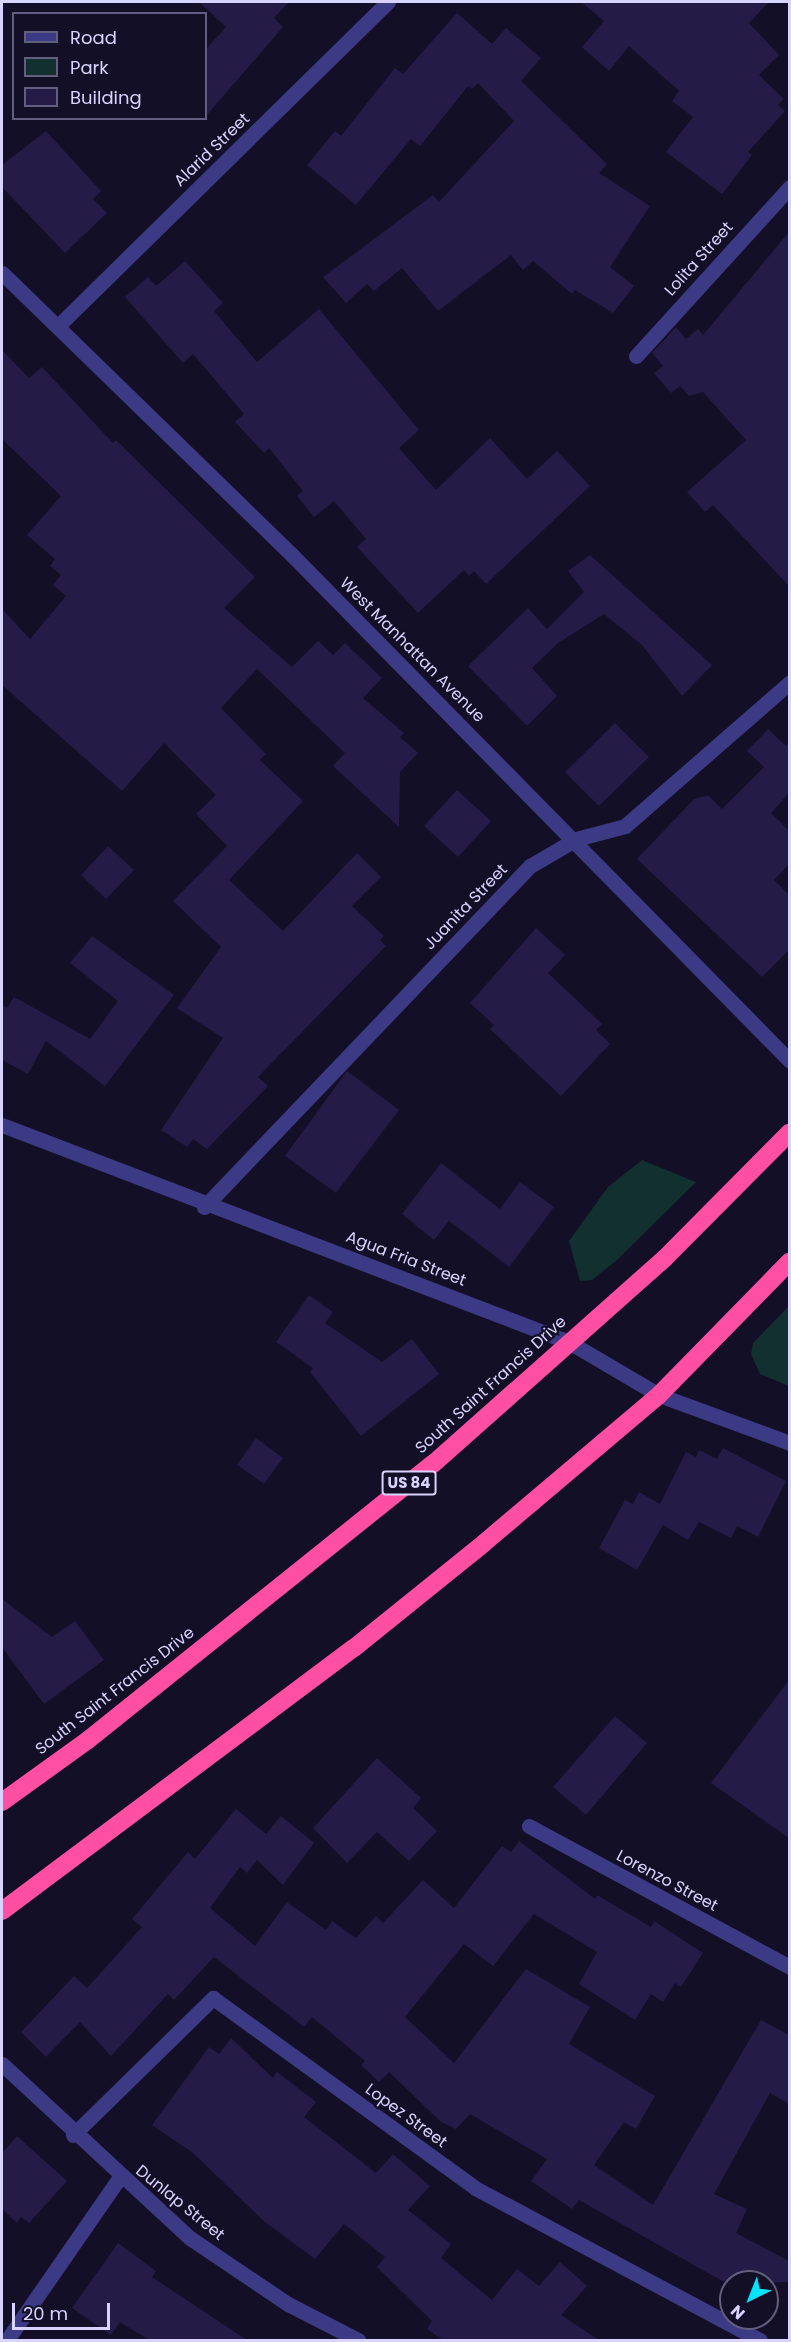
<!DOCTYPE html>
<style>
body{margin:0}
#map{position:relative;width:791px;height:2342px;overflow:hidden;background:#130f26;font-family:Poppins,sans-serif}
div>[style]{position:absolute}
.green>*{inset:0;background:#12302f}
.building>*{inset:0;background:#241b47}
.minor>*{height:15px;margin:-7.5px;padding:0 7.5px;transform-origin:7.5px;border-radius:7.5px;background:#3d3a85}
.highway>*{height:18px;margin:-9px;padding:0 9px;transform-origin:9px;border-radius:9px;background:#ff4fa3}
span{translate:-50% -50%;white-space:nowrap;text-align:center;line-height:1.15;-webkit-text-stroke:4.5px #130f26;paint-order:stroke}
.shield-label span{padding:2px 4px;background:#130f26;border:2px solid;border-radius:4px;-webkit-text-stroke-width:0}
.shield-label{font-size:15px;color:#d9d4ff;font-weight:700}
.street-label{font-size:16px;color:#d9d4ff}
.frame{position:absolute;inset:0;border:3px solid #d9d4ff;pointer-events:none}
.legend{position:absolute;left:12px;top:12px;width:195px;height:108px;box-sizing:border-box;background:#130f26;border:2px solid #625e7d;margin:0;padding:8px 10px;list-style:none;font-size:18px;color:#d9d4ff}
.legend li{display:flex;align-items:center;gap:12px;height:30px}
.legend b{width:30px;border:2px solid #625e7d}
.north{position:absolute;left:719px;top:2270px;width:60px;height:60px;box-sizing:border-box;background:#130f26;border:2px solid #625e7d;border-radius:50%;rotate:223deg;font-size:16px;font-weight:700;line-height:24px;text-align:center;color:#d9d4ff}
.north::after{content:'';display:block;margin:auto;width:21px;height:27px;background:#00e5ff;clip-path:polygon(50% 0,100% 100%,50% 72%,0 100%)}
.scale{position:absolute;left:12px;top:2303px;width:98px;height:27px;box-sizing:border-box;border:3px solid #d9d4ff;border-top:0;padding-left:8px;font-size:18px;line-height:21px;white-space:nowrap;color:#d9d4ff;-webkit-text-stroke:4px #130f26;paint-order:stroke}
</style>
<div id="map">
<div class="green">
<div style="clip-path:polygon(642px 1160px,696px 1182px,617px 1260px,592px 1280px,580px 1281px,569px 1241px,608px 1187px)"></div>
<div style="clip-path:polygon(788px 1307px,790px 1310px,789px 1386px,760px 1374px,751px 1354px,753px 1343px)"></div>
</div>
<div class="building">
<div style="clip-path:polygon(199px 2px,289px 2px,274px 18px,283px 27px,206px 116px,206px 49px,226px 27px)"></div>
<div style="clip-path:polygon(581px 2px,769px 2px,749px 23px,779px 55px,759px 75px,784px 99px,778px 105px,785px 111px,748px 152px,752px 155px,722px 194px,666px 152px,693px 117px,672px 101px,679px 91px,629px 46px,609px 71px,582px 47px,604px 21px)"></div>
<div style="clip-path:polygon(457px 13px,492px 44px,506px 28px,541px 58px,521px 81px,607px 164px,599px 173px,650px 206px,610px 267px,634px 286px,613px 313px,575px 290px,572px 294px,533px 261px,523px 270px,511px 255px,438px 311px,402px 268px,374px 291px,367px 284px,346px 303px,323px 277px,433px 195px,439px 202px,514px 121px,478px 83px,472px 89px,468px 86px,420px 146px,411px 139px,356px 205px,307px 165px,335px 131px,341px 136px,395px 68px,403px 74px)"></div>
<div style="clip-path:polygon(46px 131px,101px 191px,93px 199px,107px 213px,65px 253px,2px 187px,2px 165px)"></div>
<div style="clip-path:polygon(789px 232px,789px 586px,713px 505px,705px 512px,687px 492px,746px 440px,703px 392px,689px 396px,680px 386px,671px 393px,654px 373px,663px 366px,652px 353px,676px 327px,686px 339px,698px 329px,703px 335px)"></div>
<div style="clip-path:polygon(185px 261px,223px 303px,214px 311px,257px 362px,319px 309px,419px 430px,399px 448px,436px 490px,490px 438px,527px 479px,557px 451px,590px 486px,486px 584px,474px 571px,469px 576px,464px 570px,418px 613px,357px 547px,366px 539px,334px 501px,314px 517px,297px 496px,303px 491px,269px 448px,264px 453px,235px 422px,244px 414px,193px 354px,183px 363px,125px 297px,148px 277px,156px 286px)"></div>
<div style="clip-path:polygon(2px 350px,29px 378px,42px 367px,113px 443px,116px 440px,255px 577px,224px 608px,292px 667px,318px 641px,333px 655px,345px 643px,382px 678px,363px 698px,404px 733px,400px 737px,418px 753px,400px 772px,399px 827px,333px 766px,345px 753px,257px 669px,221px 708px,266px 754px,260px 760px,303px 801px,229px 880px,283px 931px,357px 853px,381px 877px,352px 906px,384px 936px,380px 940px,386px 946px,258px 1077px,268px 1086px,207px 1149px,193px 1139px,187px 1147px,161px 1130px,223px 1038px,177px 1008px,221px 947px,173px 901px,227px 846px,196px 814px,216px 795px,164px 743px,122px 791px,2px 685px,2px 609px,30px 639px,66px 596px,53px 585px,61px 575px,50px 566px,55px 559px,27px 535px,61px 496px,2px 439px)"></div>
<div style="clip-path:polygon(590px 555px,712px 665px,682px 696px,642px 645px,604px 614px,558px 643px,532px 668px,557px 696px,527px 726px,468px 666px,528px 608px,547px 629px,584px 592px,568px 571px)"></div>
<div style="clip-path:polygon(615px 723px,649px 757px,599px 806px,565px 772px)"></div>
<div style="clip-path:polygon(768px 729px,786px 746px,789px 742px,789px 793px,771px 813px,789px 831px,789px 864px,774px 880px,789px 895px,789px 950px,762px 977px,637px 859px,694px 799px,708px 795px,722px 809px,764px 767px,747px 751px)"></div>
<div style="clip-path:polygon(457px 790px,491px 821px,458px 857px,424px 826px)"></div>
<div style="clip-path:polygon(108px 846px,134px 870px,106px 899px,81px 875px)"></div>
<div style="clip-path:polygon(536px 928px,565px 955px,548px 973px,602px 1024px,596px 1030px,610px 1044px,561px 1096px,490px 1029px,494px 1025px,470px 1003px)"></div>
<div style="clip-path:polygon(92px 936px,174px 995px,105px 1086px,46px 1041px,28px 1074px,2px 1060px,2px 1005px,7px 1008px,14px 997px,90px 1039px,118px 1001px,70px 963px)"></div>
<div style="clip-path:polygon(347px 1071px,399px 1110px,336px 1193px,285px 1156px)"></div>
<div style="clip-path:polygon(441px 1163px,500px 1209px,520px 1182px,554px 1207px,509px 1267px,449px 1221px,434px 1240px,402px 1214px)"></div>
<div style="clip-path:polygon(309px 1295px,333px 1312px,325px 1323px,382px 1362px,412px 1339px,439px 1374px,361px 1436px,310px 1372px,313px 1368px,276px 1342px)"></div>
<div style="clip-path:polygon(256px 1438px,283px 1458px,264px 1484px,237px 1465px)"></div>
<div style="clip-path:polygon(723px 1448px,786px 1481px,758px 1537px,737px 1526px,731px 1538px,699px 1522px,688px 1540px,663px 1525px,637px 1570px,599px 1548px,625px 1500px,633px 1504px,639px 1492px,660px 1504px,686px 1452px,696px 1457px,699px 1450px,717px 1459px)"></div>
<div style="clip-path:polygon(2px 1599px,52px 1637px,75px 1621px,104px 1660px,44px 1704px,2px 1647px)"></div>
<div style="clip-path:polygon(789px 1680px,789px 1838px,711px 1783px)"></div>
<div style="clip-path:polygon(615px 1716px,647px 1743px,586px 1815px,553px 1787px)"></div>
<div style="clip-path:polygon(377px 1758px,421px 1798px,413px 1808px,437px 1831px,409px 1861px,377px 1832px,347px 1863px,313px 1828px)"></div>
<div style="clip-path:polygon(236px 1809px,266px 1834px,281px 1816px,314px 1843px,283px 1885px,257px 1860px,247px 1873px,240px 1867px,210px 1908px,255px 1946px,287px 1902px,326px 1930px,332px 1921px,356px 1938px,376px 1916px,383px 1923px,423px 1880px,454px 1908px,502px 1846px,511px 1852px,519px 1841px,595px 1899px,597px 1895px,651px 1927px,654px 1921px,703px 1953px,681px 1987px,675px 1983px,663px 2002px,651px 1994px,635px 2020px,579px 1984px,597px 1952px,534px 1914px,493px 1966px,464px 1944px,405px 2017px,454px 2063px,526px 1969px,590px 2007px,569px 2044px,655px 2096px,636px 2129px,624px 2122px,594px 2165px,653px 2205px,761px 2020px,789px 2035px,789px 2104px,770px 2093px,714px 2194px,747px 2209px,736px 2233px,789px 2261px,789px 2282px,724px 2282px,579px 2200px,572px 2209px,531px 2181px,547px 2159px,470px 2114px,456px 2129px,441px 2122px,389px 2072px,379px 2082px,361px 2065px,365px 2061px,312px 2017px,304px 2027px,214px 1957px,174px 2000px,168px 1994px,111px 2056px,80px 2022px,46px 2057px,21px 2032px,74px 1976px,87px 1988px,142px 1927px,132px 1919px,188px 1852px,195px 1859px)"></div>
<div style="clip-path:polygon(231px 2038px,273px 2078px,277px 2072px,316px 2102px,304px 2117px,376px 2173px,393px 2154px,430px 2186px,408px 2210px,451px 2244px,441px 2258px,492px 2300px,517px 2269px,539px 2286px,560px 2262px,587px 2286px,561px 2315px,599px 2340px,443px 2340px,427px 2329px,432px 2321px,377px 2267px,385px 2257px,344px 2224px,315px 2259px,265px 2222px,193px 2153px,152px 2125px,209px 2047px,219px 2054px)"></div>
<div style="clip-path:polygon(17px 2136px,67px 2181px,29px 2223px,21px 2217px,17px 2223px,2px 2209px,2px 2153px)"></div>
<div style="clip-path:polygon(118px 2243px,156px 2271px,152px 2277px,247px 2340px,149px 2340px,120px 2322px,111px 2335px,72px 2308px)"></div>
</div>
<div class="minor">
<div style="left:2px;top:273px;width:405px;rotate:44.2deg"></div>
<div style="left:292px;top:555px;width:710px;rotate:45.46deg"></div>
<div style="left:60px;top:324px;width:460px;rotate:-44.5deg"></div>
<div style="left:636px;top:356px;width:229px;rotate:-47.7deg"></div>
<div style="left:2px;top:1125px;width:607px;rotate:20.94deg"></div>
<div style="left:569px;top:1342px;width:104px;rotate:30.5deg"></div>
<div style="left:659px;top:1395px;width:140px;rotate:20.1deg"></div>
<div style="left:204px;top:1207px;width:472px;rotate:-46.3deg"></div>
<div style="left:530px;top:866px;width:53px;rotate:-30.4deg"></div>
<div style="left:576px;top:839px;width:51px;rotate:-14.9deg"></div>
<div style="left:625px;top:826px;width:219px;rotate:-41.1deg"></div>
<div style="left:529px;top:1826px;width:297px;rotate:28.4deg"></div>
<div style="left:2px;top:2064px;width:256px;rotate:42.8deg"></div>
<div style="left:190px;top:2238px;width:118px;rotate:34deg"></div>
<div style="left:288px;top:2304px;width:79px;rotate:27.2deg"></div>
<div style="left:73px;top:2135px;width:196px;rotate:-44.4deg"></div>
<div style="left:213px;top:1998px;width:324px;rotate:35.9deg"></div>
<div style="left:475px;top:2188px;width:323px;rotate:28.1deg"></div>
<div style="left:7px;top:2340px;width:198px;rotate:-55.3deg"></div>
</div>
<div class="highway">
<div style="left:2px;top:1802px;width:106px;rotate:-35.8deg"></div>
<div style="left:88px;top:1740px;width:442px;rotate:-38.7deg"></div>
<div style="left:433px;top:1464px;width:310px;rotate:-41.6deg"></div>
<div style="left:665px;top:1258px;width:177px;rotate:-45.2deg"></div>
<div style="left:2px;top:1911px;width:439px;rotate:-36.8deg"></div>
<div style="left:354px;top:1648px;width:167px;rotate:-38.9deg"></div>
<div style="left:484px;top:1543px;width:229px;rotate:-40.2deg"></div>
<div style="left:659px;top:1395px;width:187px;rotate:-45.6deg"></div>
</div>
<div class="shield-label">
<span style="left:409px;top:1483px">US 84</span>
</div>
<div class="street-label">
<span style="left:212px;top:150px;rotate:-44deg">Alarid Street</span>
<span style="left:699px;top:259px;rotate:-48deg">Lolita Street</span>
<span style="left:412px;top:650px;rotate:45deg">West Manhattan Avenue</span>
<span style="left:466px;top:907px;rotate:-46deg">Juanita Street</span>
<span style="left:406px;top:1259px;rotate:21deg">Agua Fria Street</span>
<span style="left:491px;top:1385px;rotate:-42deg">South Saint Francis Drive</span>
<span style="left:115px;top:1691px;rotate:-38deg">South Saint Francis Drive</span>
<span style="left:667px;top:1881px;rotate:28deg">Lorenzo Street</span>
<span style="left:406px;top:2116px;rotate:36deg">Lopez Street</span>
<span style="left:180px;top:2203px;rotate:39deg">Dunlap Street</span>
</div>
<div class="frame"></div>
<ul class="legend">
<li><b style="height:8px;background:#3d3a85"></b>Road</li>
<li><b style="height:16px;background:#12302f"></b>Park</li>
<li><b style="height:16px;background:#241b47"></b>Building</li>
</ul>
<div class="north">N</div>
<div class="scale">20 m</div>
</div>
